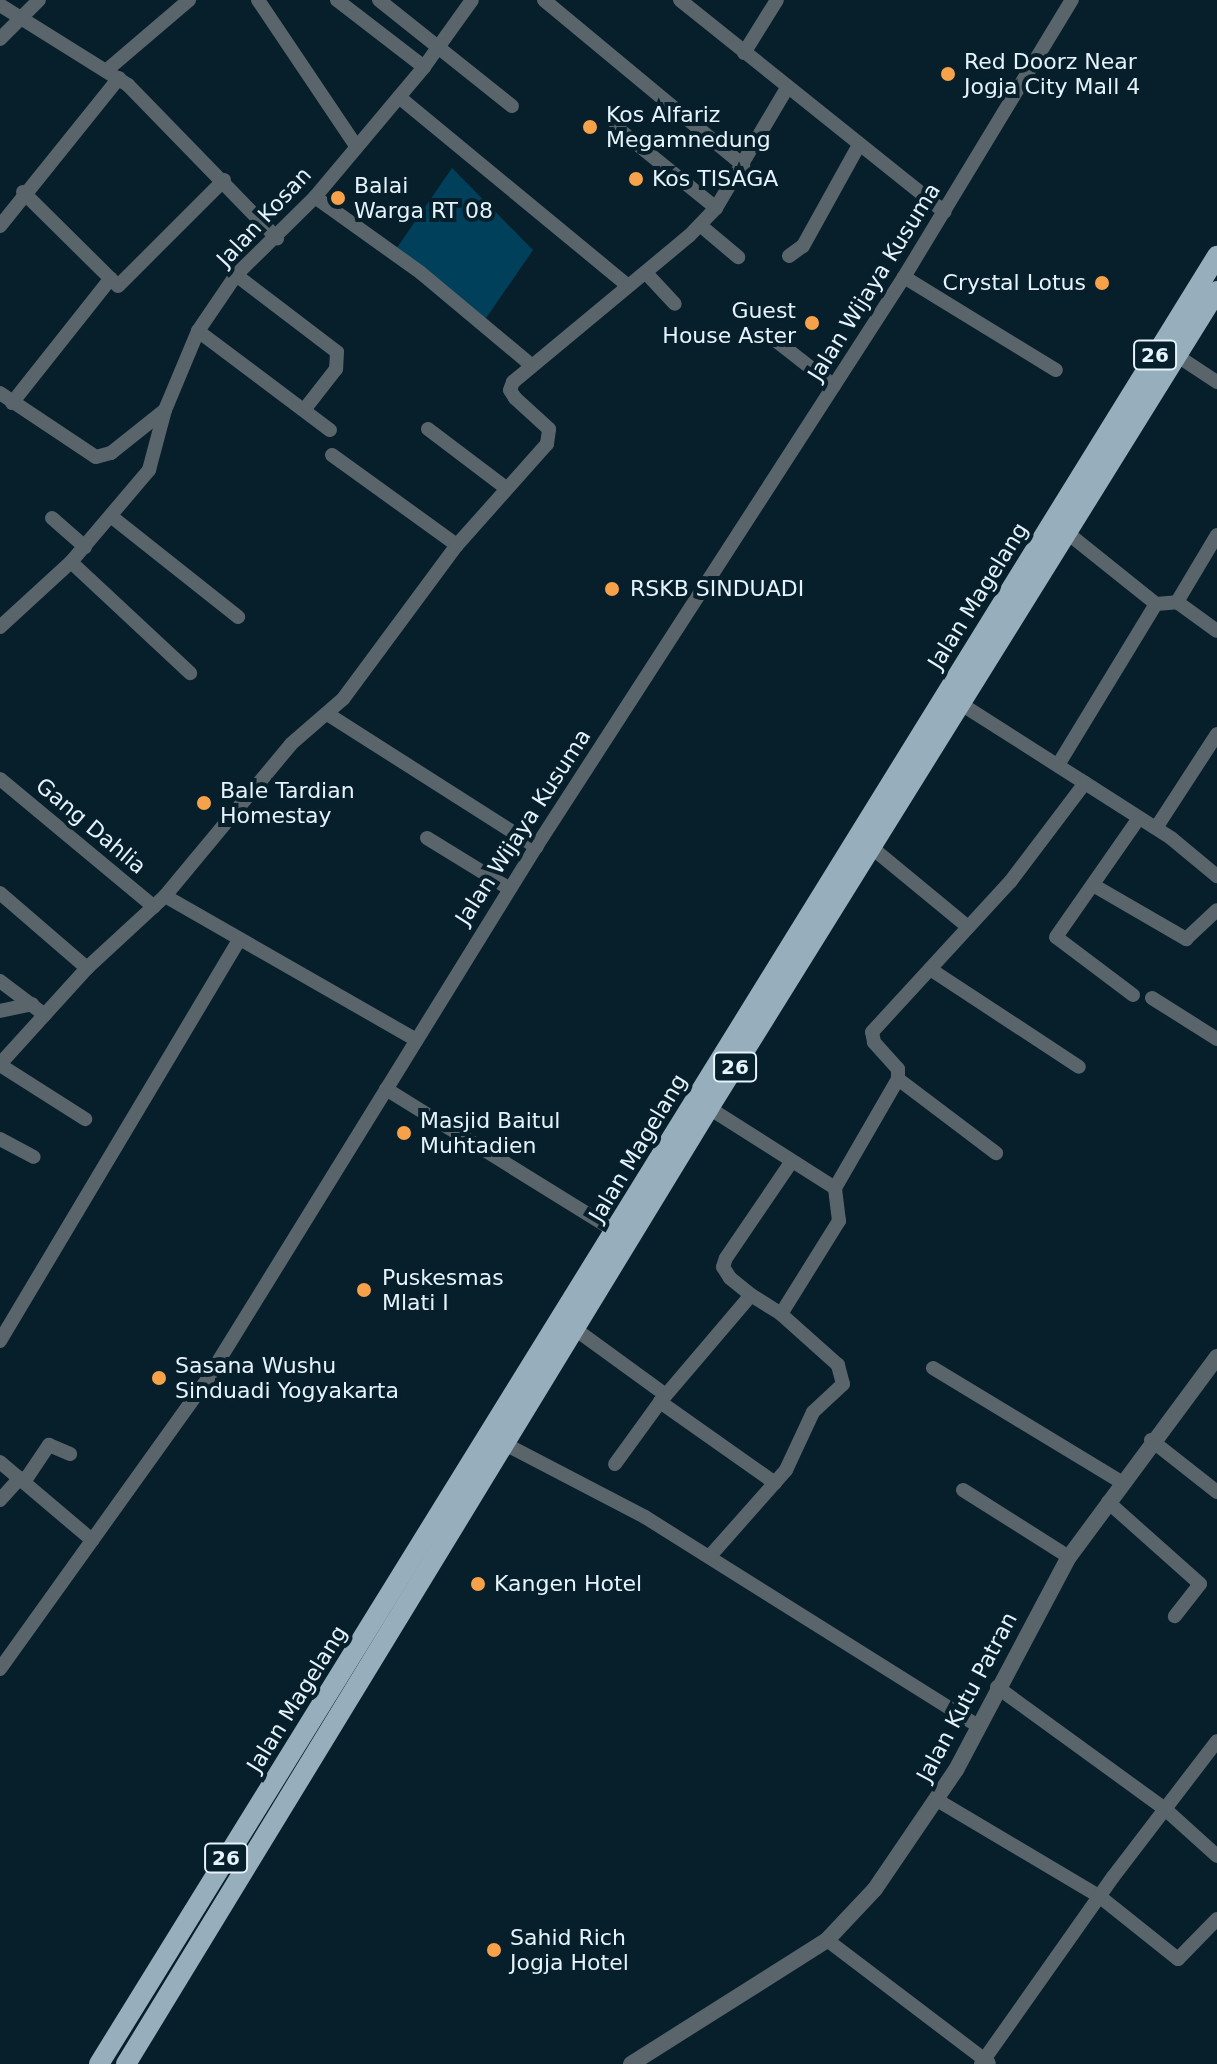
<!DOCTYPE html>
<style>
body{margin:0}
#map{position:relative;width:1217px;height:2064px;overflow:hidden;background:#061f2b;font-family:"DejaVu Sans",sans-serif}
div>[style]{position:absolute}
.green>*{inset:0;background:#00405b}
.minor>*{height:14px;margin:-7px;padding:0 7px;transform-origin:7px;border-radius:7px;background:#59646b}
.tertiary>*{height:16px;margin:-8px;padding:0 8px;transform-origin:8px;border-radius:8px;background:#59646b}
.primary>*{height:20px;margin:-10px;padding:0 10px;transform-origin:10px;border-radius:10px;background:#97aebc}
.dots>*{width:22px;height:22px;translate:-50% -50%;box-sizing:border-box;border:4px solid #061f2b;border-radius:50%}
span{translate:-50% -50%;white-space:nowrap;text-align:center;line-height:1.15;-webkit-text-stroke:8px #061f2b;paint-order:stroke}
.shield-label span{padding:2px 6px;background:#061f2b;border:2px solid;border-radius:6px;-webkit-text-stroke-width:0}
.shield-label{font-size:20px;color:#e5f3fc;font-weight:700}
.poi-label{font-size:22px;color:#e5f3fc}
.left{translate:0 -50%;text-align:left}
.right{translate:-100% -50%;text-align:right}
.street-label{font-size:22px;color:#e5f3fc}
</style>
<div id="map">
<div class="green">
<div style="clip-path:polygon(452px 168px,533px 250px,482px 324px,394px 252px)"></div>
</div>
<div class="minor">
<div style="left:258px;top:0;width:176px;rotate:56.1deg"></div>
<div style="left:337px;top:0;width:110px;rotate:37.6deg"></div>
<div style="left:379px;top:0;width:170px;rotate:38.6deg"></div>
<div style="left:544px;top:0;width:259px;rotate:39.7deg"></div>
<div style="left:680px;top:0;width:339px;rotate:38.7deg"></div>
<div style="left:0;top:5px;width:151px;rotate:32deg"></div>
<div style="left:128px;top:85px;width:214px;rotate:45.8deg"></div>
<div style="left:0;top:39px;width:55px;rotate:-45deg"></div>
<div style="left:744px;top:53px;width:62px;rotate:-58.1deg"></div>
<div style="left:107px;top:70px;width:108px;rotate:-40.5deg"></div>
<div style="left:399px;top:97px;width:296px;rotate:39.5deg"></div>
<div style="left:616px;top:127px;width:129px;rotate:39deg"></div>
<div style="left:23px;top:192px;width:131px;rotate:44.7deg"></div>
<div style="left:315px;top:197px;width:130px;rotate:35.6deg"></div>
<div style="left:421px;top:273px;width:143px;rotate:39.9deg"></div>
<div style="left:700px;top:225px;width:50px;rotate:40.1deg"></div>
<div style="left:0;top:226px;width:190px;rotate:-51.2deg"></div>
<div style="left:789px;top:256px;width:17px;rotate:-36deg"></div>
<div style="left:803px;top:246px;width:115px;rotate:-61deg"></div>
<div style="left:646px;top:273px;width:42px;rotate:46.9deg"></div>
<div style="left:236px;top:275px;width:127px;rotate:37.3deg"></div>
<div style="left:337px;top:352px;width:17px;rotate:93deg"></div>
<div style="left:336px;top:369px;width:52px;rotate:128deg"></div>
<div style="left:904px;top:277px;width:178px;rotate:31.5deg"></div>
<div style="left:118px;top:286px;width:150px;rotate:-45deg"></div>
<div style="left:198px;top:331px;width:165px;rotate:36.9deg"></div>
<div style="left:770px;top:336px;width:81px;rotate:38deg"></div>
<div style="left:1176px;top:355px;width:49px;rotate:33.4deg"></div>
<div style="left:0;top:393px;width:115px;rotate:33.7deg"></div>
<div style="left:96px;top:457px;width:16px;rotate:-15deg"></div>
<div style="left:111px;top:453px;width:69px;rotate:-38.5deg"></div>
<div style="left:12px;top:403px;width:159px;rotate:-51.6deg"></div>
<div style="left:428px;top:429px;width:98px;rotate:37.1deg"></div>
<div style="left:332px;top:455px;width:154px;rotate:35.8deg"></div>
<div style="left:112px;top:517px;width:161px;rotate:38.4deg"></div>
<div style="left:52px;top:518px;width:44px;rotate:41.3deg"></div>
<div style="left:1060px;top:527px;width:123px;rotate:38.7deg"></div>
<div style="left:71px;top:562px;width:163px;rotate:43deg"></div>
<div style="left:1177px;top:602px;width:78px;rotate:-59.2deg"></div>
<div style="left:0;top:627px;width:96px;rotate:-42.5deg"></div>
<div style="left:71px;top:562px;width:121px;rotate:-49.7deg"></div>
<div style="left:149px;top:470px;width:62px;rotate:-75.1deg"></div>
<div style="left:165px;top:410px;width:86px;rotate:-67.3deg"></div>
<div style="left:198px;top:331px;width:68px;rotate:-55.8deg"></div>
<div style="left:236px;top:275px;width:111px;rotate:-44.6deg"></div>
<div style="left:315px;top:197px;width:170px;rotate:-50deg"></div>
<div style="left:424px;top:67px;width:82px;rotate:-54.4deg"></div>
<div style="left:329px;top:715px;width:246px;rotate:32.5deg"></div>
<div style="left:1058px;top:765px;width:188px;rotate:-58.7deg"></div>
<div style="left:1156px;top:604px;width:21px;rotate:-5deg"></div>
<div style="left:1177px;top:602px;width:49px;rotate:35.9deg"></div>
<div style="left:0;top:779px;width:200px;rotate:39.7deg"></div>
<div style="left:1085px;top:783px;width:102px;rotate:32.6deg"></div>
<div style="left:1171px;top:838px;width:60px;rotate:39.6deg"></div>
<div style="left:1156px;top:828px;width:112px;rotate:-57deg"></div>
<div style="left:427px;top:838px;width:97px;rotate:31.6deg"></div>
<div style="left:871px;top:847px;width:126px;rotate:39.5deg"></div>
<div style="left:1093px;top:885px;width:108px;rotate:30.1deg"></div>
<div style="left:1186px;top:939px;width:42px;rotate:-43.1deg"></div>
<div style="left:0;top:893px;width:115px;rotate:40.8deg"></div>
<div style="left:165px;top:896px;width:289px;rotate:29.8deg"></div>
<div style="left:930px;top:969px;width:178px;rotate:33.3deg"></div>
<div style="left:0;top:981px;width:56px;rotate:37.1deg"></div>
<div style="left:1133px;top:995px;width:96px;rotate:-143deg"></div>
<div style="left:1056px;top:937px;width:145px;rotate:-55.1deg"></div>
<div style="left:1152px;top:998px;width:77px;rotate:32.2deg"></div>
<div style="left:0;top:1011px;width:33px;rotate:-12deg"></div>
<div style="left:0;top:1064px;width:130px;rotate:-47.8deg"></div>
<div style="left:87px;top:968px;width:106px;rotate:-42.7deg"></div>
<div style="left:165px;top:896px;width:197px;rotate:-50.3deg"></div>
<div style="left:291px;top:744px;width:69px;rotate:-40.9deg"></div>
<div style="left:343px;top:699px;width:192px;rotate:-53.5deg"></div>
<div style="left:457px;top:545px;width:135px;rotate:-48.3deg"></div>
<div style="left:547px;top:444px;width:15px;rotate:-82deg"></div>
<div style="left:549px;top:429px;width:46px;rotate:-137.6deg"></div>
<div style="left:515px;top:398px;width:9px;rotate:-122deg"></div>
<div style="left:510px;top:390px;width:9px;rotate:-69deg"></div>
<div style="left:513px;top:382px;width:229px;rotate:-39.7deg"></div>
<div style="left:689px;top:236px;width:39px;rotate:-46deg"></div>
<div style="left:716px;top:208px;width:139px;rotate:-59.4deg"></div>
<div style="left:0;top:1065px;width:101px;rotate:32.4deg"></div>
<div style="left:898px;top:1079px;width:123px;rotate:37.1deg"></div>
<div style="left:386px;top:1089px;width:269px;rotate:31.8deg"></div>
<div style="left:709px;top:1108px;width:149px;rotate:32.4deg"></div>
<div style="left:835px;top:1188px;width:126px;rotate:-60deg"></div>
<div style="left:898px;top:1079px;width:10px;rotate:-90deg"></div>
<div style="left:898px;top:1069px;width:36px;rotate:-132deg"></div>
<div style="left:874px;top:1042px;width:10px;rotate:-101deg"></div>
<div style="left:872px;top:1032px;width:204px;rotate:-47.4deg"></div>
<div style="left:1010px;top:882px;width:124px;rotate:-52.9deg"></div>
<div style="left:1085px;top:783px;width:147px;rotate:-147.5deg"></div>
<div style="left:0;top:1139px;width:38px;rotate:28deg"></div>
<div style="left:751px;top:1295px;width:27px;rotate:-141deg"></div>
<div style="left:730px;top:1278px;width:13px;rotate:-122deg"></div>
<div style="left:723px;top:1267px;width:9px;rotate:-72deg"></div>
<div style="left:726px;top:1258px;width:117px;rotate:-55.8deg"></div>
<div style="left:575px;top:1329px;width:112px;rotate:36deg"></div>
<div style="left:0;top:1341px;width:467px;rotate:-59.2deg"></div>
<div style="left:933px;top:1368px;width:220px;rotate:31.2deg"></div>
<div style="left:1151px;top:1440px;width:84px;rotate:38.2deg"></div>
<div style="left:505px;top:1444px;width:158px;rotate:27.5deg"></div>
<div style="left:645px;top:1517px;width:392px;rotate:32.1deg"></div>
<div style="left:0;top:1462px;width:121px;rotate:40.3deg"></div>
<div style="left:615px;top:1464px;width:77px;rotate:-54deg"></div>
<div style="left:24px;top:1482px;width:45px;rotate:-56deg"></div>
<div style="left:49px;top:1445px;width:23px;rotate:23deg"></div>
<div style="left:775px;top:1483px;width:141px;rotate:-144.8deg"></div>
<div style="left:660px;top:1402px;width:140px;rotate:-49.6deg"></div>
<div style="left:751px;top:1295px;width:36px;rotate:32deg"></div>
<div style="left:781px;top:1314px;width:110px;rotate:-58.1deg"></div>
<div style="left:839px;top:1221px;width:33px;rotate:-97deg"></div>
<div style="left:963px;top:1490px;width:125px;rotate:32.3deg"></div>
<div style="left:0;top:1500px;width:30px;rotate:-48deg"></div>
<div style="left:1108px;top:1502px;width:123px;rotate:41.7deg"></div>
<div style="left:1200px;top:1584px;width:41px;rotate:128deg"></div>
<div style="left:710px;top:1556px;width:115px;rotate:-48.5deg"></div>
<div style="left:786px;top:1470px;width:64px;rotate:-65deg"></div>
<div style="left:813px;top:1412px;width:41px;rotate:-43deg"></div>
<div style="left:843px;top:1384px;width:20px;rotate:-105deg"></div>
<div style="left:838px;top:1365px;width:76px;rotate:-138.2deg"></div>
<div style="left:0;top:1669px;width:358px;rotate:-54.4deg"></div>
<div style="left:208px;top:1378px;width:624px;rotate:-58.3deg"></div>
<div style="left:536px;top:847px;width:678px;rotate:-57.15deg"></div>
<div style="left:904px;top:277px;width:324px;rotate:-58.8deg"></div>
<div style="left:997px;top:1687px;width:208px;rotate:36deg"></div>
<div style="left:1165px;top:1809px;width:70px;rotate:42.1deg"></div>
<div style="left:937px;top:1800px;width:188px;rotate:30.7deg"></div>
<div style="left:1099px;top:1896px;width:101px;rotate:38.6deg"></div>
<div style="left:1178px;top:1959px;width:56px;rotate:-45.7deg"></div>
<div style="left:827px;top:1940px;width:203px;rotate:37.2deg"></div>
<div style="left:981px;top:2064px;width:229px;rotate:-54.8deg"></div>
<div style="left:1113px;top:1877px;width:171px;rotate:-52.6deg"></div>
</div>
<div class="tertiary">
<div style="left:631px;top:2064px;width:232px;rotate:-32.3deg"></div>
<div style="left:827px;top:1940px;width:70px;rotate:-46.7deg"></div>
<div style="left:875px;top:1889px;width:144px;rotate:-55.8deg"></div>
<div style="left:956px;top:1770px;width:241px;rotate:-62.1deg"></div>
<div style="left:1069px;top:1557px;width:249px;rotate:-53.5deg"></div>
</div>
<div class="primary">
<div style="left:99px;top:2064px;width:2126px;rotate:-58.27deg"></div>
<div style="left:126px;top:2064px;width:1120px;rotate:-58.62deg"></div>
<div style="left:709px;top:1108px;width:962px;rotate:-58.13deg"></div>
</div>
<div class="dots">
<div style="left:948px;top:74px;background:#f7a149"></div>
<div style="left:590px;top:127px;background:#f7a149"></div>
<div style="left:636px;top:179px;background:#f7a149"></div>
<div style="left:338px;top:198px;background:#f7a149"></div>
<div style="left:1102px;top:283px;background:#f7a149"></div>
<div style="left:812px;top:323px;background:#f7a149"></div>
<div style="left:612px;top:589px;background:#f7a149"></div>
<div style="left:204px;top:803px;background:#f7a149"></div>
<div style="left:404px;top:1133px;background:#f7a149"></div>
<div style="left:364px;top:1290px;background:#f7a149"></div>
<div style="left:159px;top:1378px;background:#f7a149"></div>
<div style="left:478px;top:1584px;background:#f7a149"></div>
<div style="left:494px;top:1950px;background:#f7a149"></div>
</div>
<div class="shield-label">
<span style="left:1155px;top:355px">26</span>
<span style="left:735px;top:1067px">26</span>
<span style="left:226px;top:1858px">26</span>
</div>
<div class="poi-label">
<span class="left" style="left:964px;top:74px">Red Doorz Near<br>Jogja City Mall 4</span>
<span class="left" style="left:606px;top:127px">Kos Alfariz<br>Megamnedung</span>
<span class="left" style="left:652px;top:179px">Kos TISAGA</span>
<span class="left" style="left:354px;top:198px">Balai<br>Warga RT 08</span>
<span class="right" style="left:1086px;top:283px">Crystal Lotus</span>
<span class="right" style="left:796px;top:323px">Guest<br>House Aster</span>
<span class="left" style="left:630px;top:589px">RSKB SINDUADI</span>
<span class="left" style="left:220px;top:803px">Bale Tardian<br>Homestay</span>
<span class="left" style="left:420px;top:1133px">Masjid Baitul<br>Muhtadien</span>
<span class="left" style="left:382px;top:1290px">Puskesmas<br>Mlati I</span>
<span class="left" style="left:175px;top:1378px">Sasana Wushu<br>Sinduadi Yogyakarta</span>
<span class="left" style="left:494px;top:1584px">Kangen Hotel</span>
<span class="left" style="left:510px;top:1950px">Sahid Rich<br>Jogja Hotel</span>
</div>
<div class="street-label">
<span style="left:264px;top:217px;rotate:-47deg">Jalan Kosan</span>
<span style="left:874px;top:282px;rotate:-58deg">Jalan Wijaya Kusuma</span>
<span style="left:978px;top:596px;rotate:-58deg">Jalan Magelang</span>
<span style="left:91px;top:826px;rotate:40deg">Gang Dahlia</span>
<span style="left:523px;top:827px;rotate:-57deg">Jalan Wijaya Kusuma</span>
<span style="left:638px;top:1148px;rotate:-59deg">Jalan Magelang</span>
<span style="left:967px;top:1697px;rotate:-62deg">Jalan Kutu Patran</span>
<span style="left:297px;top:1699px;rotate:-58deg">Jalan Magelang</span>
</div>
</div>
